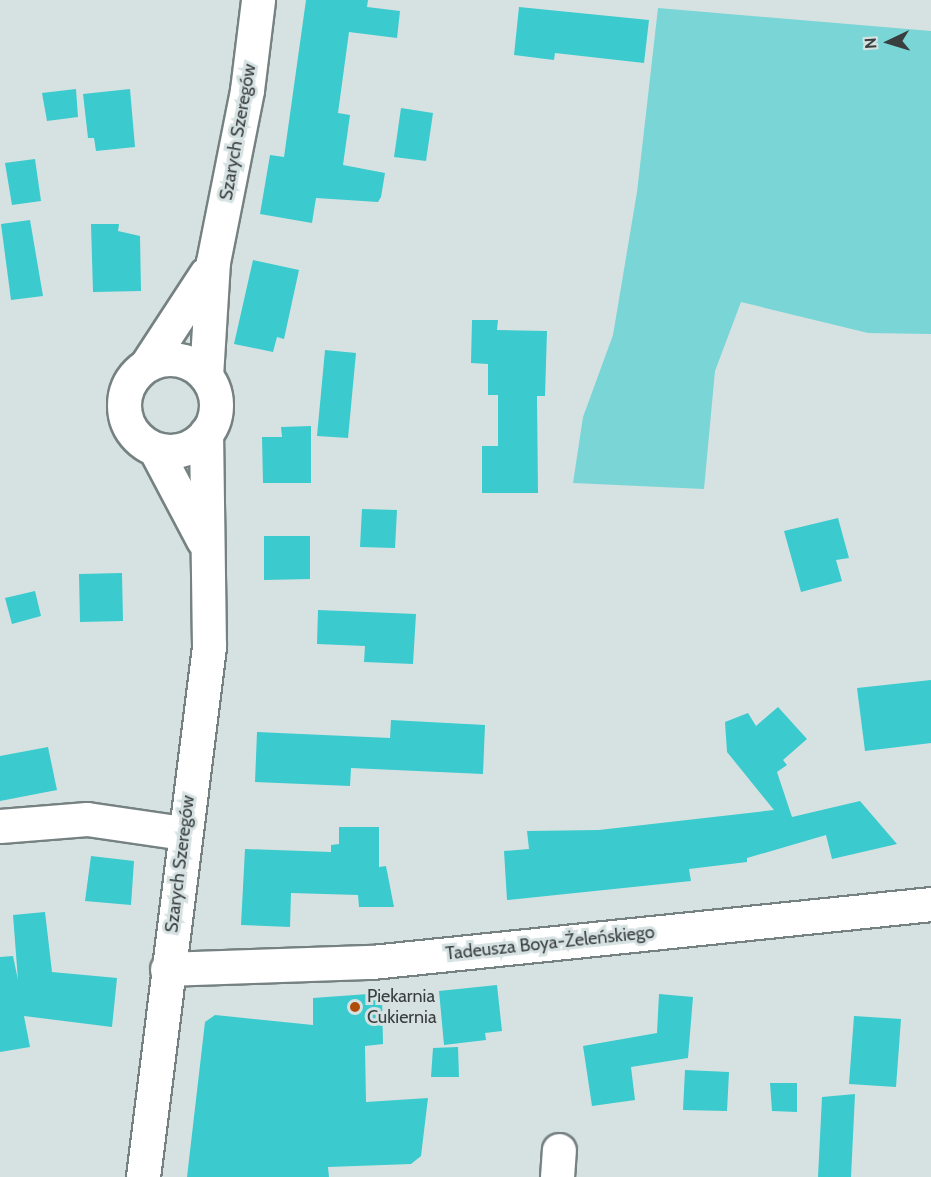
<!DOCTYPE html>
<meta charset="utf-8">
<style>
body{margin:0}
#map{position:relative;width:931px;height:1177px;overflow:hidden;background:#d6e2e2;font-family:Cabin,sans-serif}
div>[style]{position:absolute}
.green>*{inset:0;background:#79d5d6}
.building>*{inset:0;background:#3bcacd}
.roads{filter:drop-shadow(2px 0 #768282) drop-shadow(-2px 0 #768282) drop-shadow(0 2px #768282) drop-shadow(0 -2px #768282)}
.minor>*{height:33px;margin:-16.5px;padding:0 16.5px;transform-origin:16.5px;border-radius:16.5px;background:#fff}
.minor>.ring{margin:-16.5px;padding:0;box-sizing:content-box;background:none;border:33px solid #fff;border-radius:50%}
.dots>*{width:16px;height:16px;translate:-50% -50%;box-sizing:border-box;border:3px solid #d6e2e2;border-radius:50%}
span{translate:-50% -50%;white-space:nowrap;text-align:center;line-height:1.15;-webkit-text-stroke:6px #d6e2e2;paint-order:stroke}
.street-label{font-size:18px;color:#393e3e}
.poi-label{font-size:18px;color:#393e3e}
.left{translate:0 -50%;text-align:left}
.north{position:absolute;left:859px;top:12px;width:60px;height:60px;-webkit-text-stroke:4px #d6e2e2;paint-order:stroke;rotate:266deg;font-size:16px;font-weight:700;line-height:24px;text-align:center;color:#393e3e}
.north::after{content:'';display:block;margin:auto;width:21px;height:27px;background:#393e3e;clip-path:polygon(50% 0,100% 100%,50% 72%,0 100%)}
</style>
<div id="map">
<div class="green">
<div style="clip-path:polygon(658px 8px,931px 31px,931px 334px,868px 333px,741px 302px,715px 371px,704px 489px,573px 483px,583px 417px,613px 335px,637px 192px)"></div>
</div>
<div class="building">
<div style="clip-path:polygon(306px 0,368px 0,367px 7px,400px 11px,397px 38px,349px 32px,338px 113px,350px 115px,343px 165px,385px 173px,381px 197px,378px 202px,316px 198px,312px 223px,260px 214px,270px 155px,284px 157px)"></div>
<div style="clip-path:polygon(519px 7px,649px 20px,644px 63px,555px 53px,554px 60px,514px 55px)"></div>
<div style="clip-path:polygon(76px 89px,78px 117px,47px 121px,42px 93px)"></div>
<div style="clip-path:polygon(130px 89px,135px 147px,96px 151px,94px 138px,88px 138px,83px 94px)"></div>
<div style="clip-path:polygon(401px 108px,433px 113px,426px 161px,394px 157px)"></div>
<div style="clip-path:polygon(35px 159px,41px 201px,12px 205px,5px 163px)"></div>
<div style="clip-path:polygon(30px 220px,43px 296px,11px 300px,1px 224px)"></div>
<div style="clip-path:polygon(91px 224px,119px 224px,118px 231px,140px 236px,141px 291px,93px 292px)"></div>
<div style="clip-path:polygon(253px 260px,299px 270px,284px 339px,277px 337px,273px 352px,234px 344px)"></div>
<div style="clip-path:polygon(472px 320px,498px 320px,497px 330px,547px 331px,545px 396px,537px 396px,538px 493px,482px 493px,482px 446px,498px 446px,498px 395px,488px 395px,488px 364px,471px 363px)"></div>
<div style="clip-path:polygon(325px 350px,356px 353px,348px 438px,317px 436px)"></div>
<div style="clip-path:polygon(311px 426px,311px 483px,263px 483px,262px 437px,282px 437px,281px 427px)"></div>
<div style="clip-path:polygon(362px 509px,397px 510px,395px 548px,360px 547px)"></div>
<div style="clip-path:polygon(838px 518px,849px 558px,836px 560px,842px 581px,801px 592px,784px 531px)"></div>
<div style="clip-path:polygon(264px 536px,310px 536px,310px 579px,264px 580px)"></div>
<div style="clip-path:polygon(122px 573px,123px 621px,80px 622px,79px 574px)"></div>
<div style="clip-path:polygon(35px 591px,41px 616px,12px 624px,5px 598px)"></div>
<div style="clip-path:polygon(318px 610px,416px 614px,413px 664px,364px 662px,365px 646px,317px 644px)"></div>
<div style="clip-path:polygon(931px 680px,931px 743px,865px 751px,857px 688px)"></div>
<div style="clip-path:polygon(778px 707px,807px 739px,783px 760px,787px 765px,777px 772px,792px 817px,860px 801px,897px 844px,832px 859px,826px 835px,747px 858px,747px 862px,689px 869px,691px 881px,507px 900px,504px 851px,529px 849px,527px 831px,599px 830px,774px 810px,727px 752px,725px 722px,748px 713px,756px 726px)"></div>
<div style="clip-path:polygon(391px 720px,485px 725px,483px 774px,351px 768px,350px 786px,255px 782px,257px 732px,390px 738px)"></div>
<div style="clip-path:polygon(48px 747px,57px 790px,0 801px,0 756px)"></div>
<div style="clip-path:polygon(339px 827px,379px 827px,379px 867px,386px 866px,394px 907px,359px 907px,358px 895px,291px 893px,290px 927px,241px 925px,245px 849px,331px 852px,331px 845px,339px 844px)"></div>
<div style="clip-path:polygon(91px 856px,134px 861px,131px 905px,85px 901px)"></div>
<div style="clip-path:polygon(45px 912px,52px 972px,117px 978px,112px 1027px,24px 1016px,30px 1047px,0 1052px,0 957px,13px 956px,18px 980px,13px 915px)"></div>
<div style="clip-path:polygon(497px 985px,502px 1031px,485px 1033px,486px 1040px,444px 1045px,439px 991px)"></div>
<div style="clip-path:polygon(382px 993px,383px 1044px,365px 1046px,366px 1102px,428px 1098px,421px 1156px,411px 1164px,328px 1167px,329px 1177px,187px 1177px,205px 1022px,215px 1015px,313px 1025px,313px 998px)"></div>
<div style="clip-path:polygon(659px 994px,693px 997px,688px 1058px,631px 1067px,635px 1100px,592px 1106px,583px 1046px,657px 1033px)"></div>
<div style="clip-path:polygon(854px 1016px,901px 1019px,896px 1087px,849px 1084px)"></div>
<div style="clip-path:polygon(458px 1047px,459px 1077px,431px 1077px,433px 1048px)"></div>
<div style="clip-path:polygon(685px 1070px,729px 1072px,727px 1111px,683px 1110px)"></div>
<div style="clip-path:polygon(770px 1083px,797px 1083px,797px 1112px,772px 1111px)"></div>
<div style="clip-path:polygon(855px 1094px,851px 1177px,818px 1177px,822px 1097px)"></div>
</div>
<div class="roads">
<div class="minor">
<div class="ring" style="left:124px;top:359px;width:59px;height:59px"></div>
<div style="left:147px;top:364px;width:108px;rotate:-56.8deg"></div>
<div style="left:206px;top:376px;width:114px;rotate:-86.5deg"></div>
<div style="left:213px;top:262px;width:175px;rotate:-78.8deg"></div>
<div style="left:247px;top:90px;width:91px;rotate:-83deg"></div>
<div style="left:155px;top:449px;width:103px;rotate:62.2deg"></div>
<div style="left:0;top:826px;width:87px;rotate:-4.6deg"></div>
<div style="left:87px;top:819px;width:97px;rotate:8.3deg"></div>
<div style="left:167px;top:969px;width:205px;rotate:-2deg"></div>
<div style="left:372px;top:962px;width:562px;rotate:-5.92deg"></div>
<div style="left:143px;top:1177px;width:535px;rotate:-82.91deg"></div>
<div style="left:209px;top:646px;width:213px;rotate:-90.8deg"></div>
<div style="left:557px;top:1177px;width:27px;rotate:-86deg"></div>
</div>
</div>
<div class="dots">
<div style="left:355px;top:1007px;background:#af4e0b"></div>
</div>
<div class="street-label">
<span style="left:238px;top:132px;rotate:-80deg">Szarych Szeregów</span>
<span style="left:180px;top:864px;rotate:-83deg">Szarych Szeregów</span>
<span style="left:550px;top:943px;rotate:-6deg">Tadeusza Boya-Żeleńskiego</span>
</div>
<div class="poi-label">
<span class="left" style="left:367px;top:1007px">Piekarnia<br>Cukiernia</span>
</div>
<div class="north">N</div>
</div>
